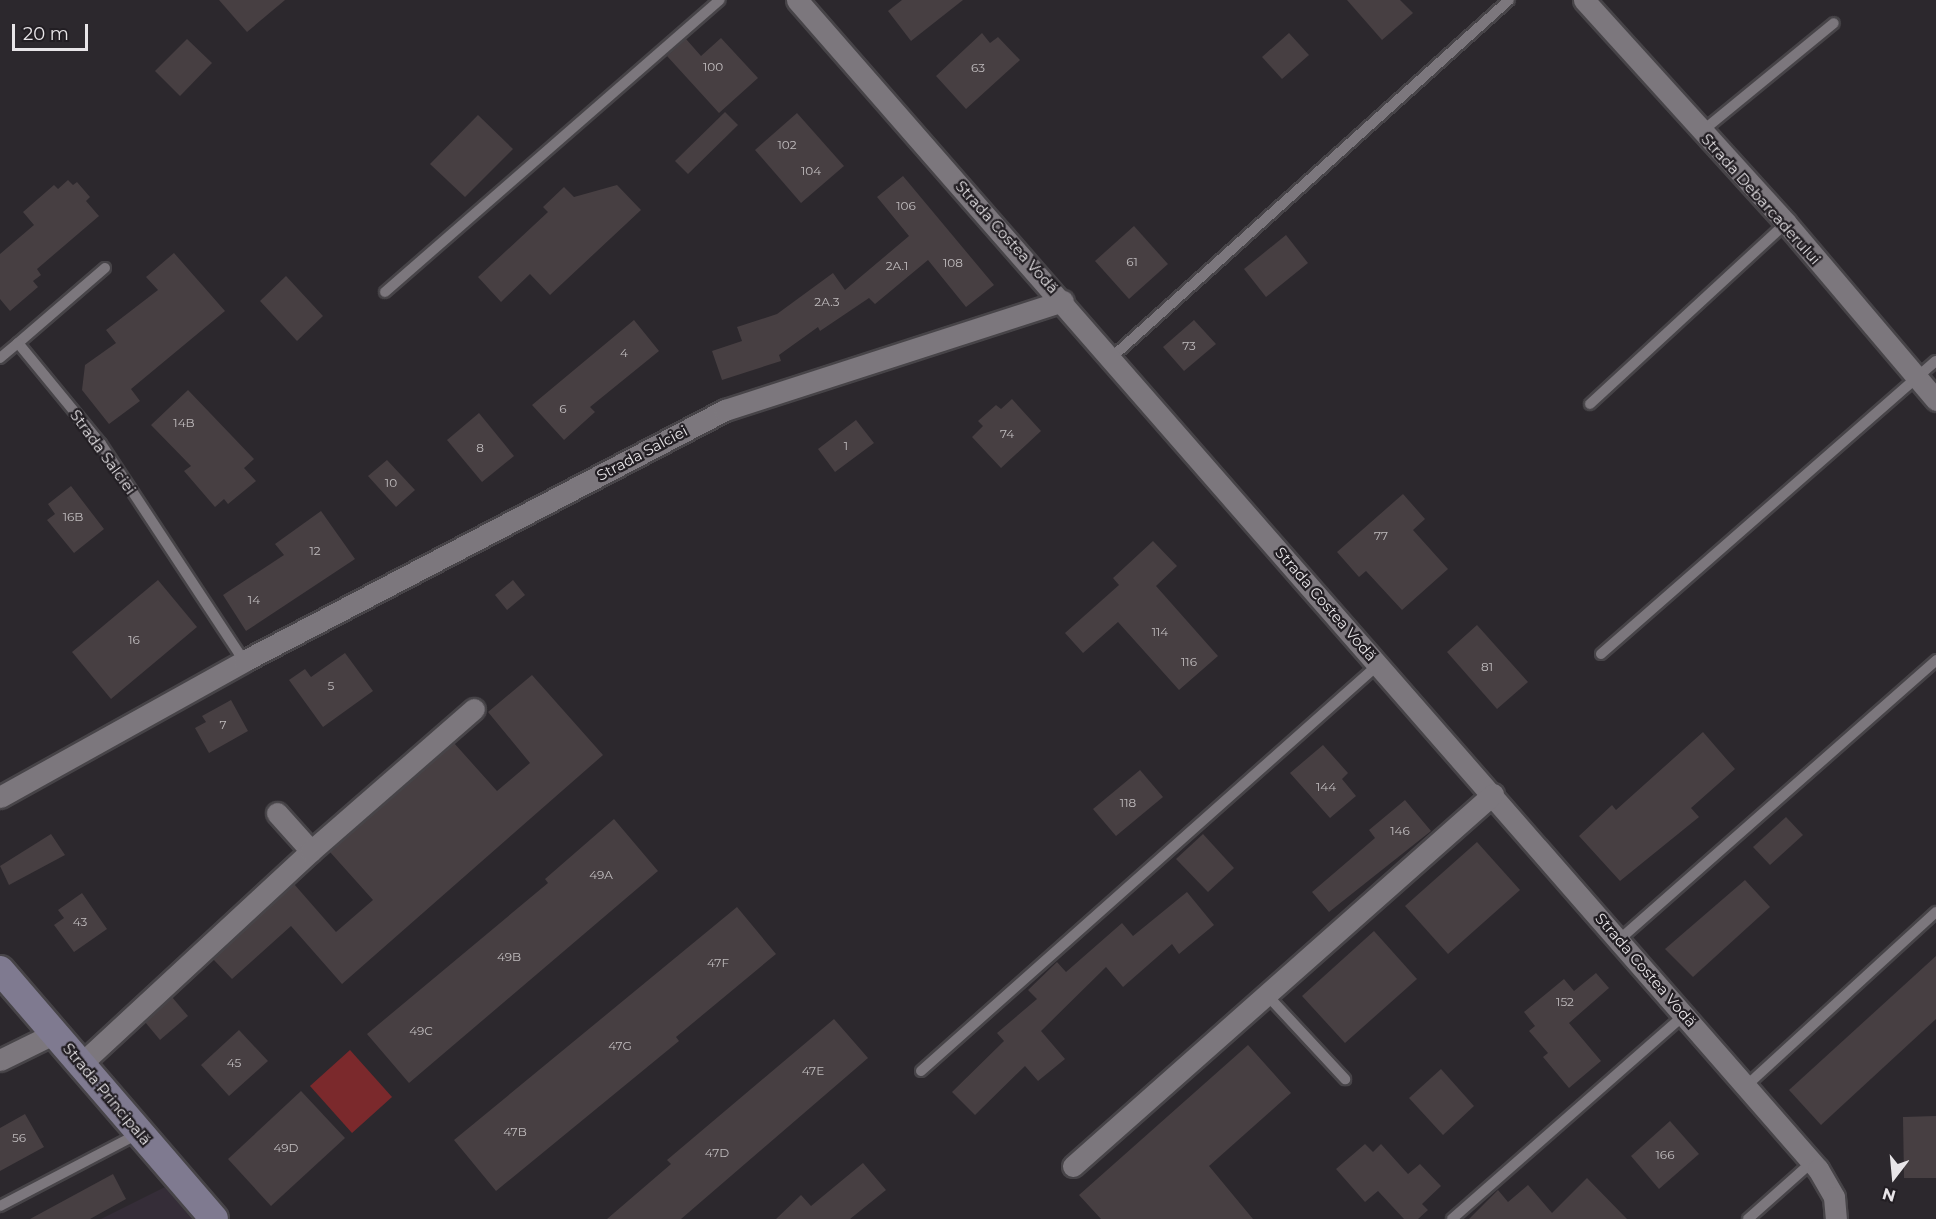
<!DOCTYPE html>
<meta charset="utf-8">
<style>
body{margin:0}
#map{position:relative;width:1936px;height:1219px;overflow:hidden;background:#2c282d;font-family:Montserrat,sans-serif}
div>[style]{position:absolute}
.built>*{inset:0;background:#352d38}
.green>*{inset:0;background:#7b292c}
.building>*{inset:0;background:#473f42}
.roads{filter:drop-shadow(2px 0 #474448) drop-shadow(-2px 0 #474448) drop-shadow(0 2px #474448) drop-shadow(0 -2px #474448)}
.lane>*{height:10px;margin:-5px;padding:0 5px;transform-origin:5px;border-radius:5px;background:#7c777d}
.street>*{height:21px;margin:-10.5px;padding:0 10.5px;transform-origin:10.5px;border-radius:10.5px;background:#7c777d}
.secondary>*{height:28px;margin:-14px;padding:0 14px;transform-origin:14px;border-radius:14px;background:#7f7a90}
span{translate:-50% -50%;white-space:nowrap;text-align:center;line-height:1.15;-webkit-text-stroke:4.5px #221e23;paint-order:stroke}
.number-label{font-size:12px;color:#c0bcbe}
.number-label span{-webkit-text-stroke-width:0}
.street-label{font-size:15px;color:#e8e5e8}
.north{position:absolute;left:1864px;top:1147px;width:60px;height:60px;-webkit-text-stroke:4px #221e23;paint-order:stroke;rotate:196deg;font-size:16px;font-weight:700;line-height:24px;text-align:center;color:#e8e5e8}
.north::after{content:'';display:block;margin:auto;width:21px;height:27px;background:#e8e5e8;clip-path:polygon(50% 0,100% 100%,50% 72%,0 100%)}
.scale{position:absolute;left:12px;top:24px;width:76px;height:27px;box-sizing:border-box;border:3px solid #e8e5e8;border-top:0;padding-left:8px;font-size:18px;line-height:21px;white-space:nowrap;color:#e8e5e8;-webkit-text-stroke:4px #221e23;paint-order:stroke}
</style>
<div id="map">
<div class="built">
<div style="clip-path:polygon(165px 1187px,192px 1219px,101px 1219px)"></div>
</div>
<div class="green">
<div style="clip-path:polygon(350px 1050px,392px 1097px,352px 1133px,310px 1086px)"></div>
</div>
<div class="building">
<div style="clip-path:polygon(219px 0,285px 0,247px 32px)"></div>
<div style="clip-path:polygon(902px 0,963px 0,911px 41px,888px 11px)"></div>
<div style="clip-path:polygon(1347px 0,1400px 0,1413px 13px,1382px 40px)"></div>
<div style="clip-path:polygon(982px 33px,990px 43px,998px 37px,1020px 60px,966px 109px,936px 76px)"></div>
<div style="clip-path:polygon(1289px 33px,1309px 55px,1282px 79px,1262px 57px)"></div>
<div style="clip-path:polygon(721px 38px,758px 78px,719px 113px,667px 56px,686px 39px,701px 56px)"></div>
<div style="clip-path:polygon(187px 39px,212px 63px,180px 96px,155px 71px)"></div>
<div style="clip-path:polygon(725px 112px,738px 125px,688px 174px,675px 161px)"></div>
<div style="clip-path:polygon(797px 113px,844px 166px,801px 203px,755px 150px)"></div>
<div style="clip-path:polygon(478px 115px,513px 149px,465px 197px,430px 164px)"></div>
<div style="clip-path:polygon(903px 176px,994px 285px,966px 307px,928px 260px,875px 304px,869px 298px,820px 331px,818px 327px,779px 355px,781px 361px,722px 380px,712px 351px,742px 341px,737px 327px,777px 314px,833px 273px,845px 290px,909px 236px,877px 197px)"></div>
<div style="clip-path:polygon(68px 180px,73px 185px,77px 182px,90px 197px,86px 201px,99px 216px,37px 269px,41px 275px,33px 281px,38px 287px,10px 311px,0 299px,0 254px,34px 225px,23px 212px,54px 185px,58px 189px)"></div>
<div style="clip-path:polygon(617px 185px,641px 210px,550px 295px,530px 274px,501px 302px,478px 277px,548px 212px,543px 207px,564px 187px,574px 197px)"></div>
<div style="clip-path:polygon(1134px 226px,1168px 264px,1129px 299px,1095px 261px)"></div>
<div style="clip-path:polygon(1286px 235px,1308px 263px,1266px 297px,1244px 269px)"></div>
<div style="clip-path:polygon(174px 253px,225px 311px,131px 389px,140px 401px,109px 424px,82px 390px,85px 365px,116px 343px,106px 330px,158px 290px,146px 277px)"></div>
<div style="clip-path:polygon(286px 276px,323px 316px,297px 341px,260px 301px)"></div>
<div style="clip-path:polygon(634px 320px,659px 351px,590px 407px,595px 412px,564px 440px,532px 405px)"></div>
<div style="clip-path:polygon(1194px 320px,1216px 344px,1184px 371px,1163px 347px)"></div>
<div style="clip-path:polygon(188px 390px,254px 459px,244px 468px,256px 481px,228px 504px,224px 499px,215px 507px,184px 471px,191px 466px,151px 425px)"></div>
<div style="clip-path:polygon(1012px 399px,1041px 431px,1001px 468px,972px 437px,983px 426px,978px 421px,996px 405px,1001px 409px)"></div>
<div style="clip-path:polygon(479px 413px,514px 456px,482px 482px,447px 440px)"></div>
<div style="clip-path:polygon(856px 420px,874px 443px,835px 472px,818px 449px)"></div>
<div style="clip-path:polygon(387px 460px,415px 490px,396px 507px,368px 476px)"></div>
<div style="clip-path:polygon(71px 486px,104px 529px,74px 553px,47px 520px,55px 514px,48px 504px)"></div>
<div style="clip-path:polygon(1403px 494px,1425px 519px,1413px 530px,1448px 569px,1402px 610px,1366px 571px,1359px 577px,1337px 552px)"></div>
<div style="clip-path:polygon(321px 511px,355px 559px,246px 631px,223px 595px,284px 555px,275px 544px)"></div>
<div style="clip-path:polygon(1153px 541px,1177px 566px,1156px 586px,1218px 656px,1179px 690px,1118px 622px,1083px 653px,1065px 633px,1119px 585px,1113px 578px)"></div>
<div style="clip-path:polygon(158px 580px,197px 627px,111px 699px,72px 652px)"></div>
<div style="clip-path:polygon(513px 580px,525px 595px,507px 610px,495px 595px)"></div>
<div style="clip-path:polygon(1477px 625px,1528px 682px,1497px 709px,1447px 652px)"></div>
<div style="clip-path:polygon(345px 653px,373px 691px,323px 727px,289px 680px,305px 669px,311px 677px)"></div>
<div style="clip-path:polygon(532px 675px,603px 755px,342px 984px,291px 926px,232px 979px,213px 959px,294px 884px,336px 932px,373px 900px,330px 852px,454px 743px,497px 791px,530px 763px,488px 712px)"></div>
<div style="clip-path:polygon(231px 700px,248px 731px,209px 753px,195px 728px,206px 722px,202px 716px)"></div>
<div style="clip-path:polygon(1703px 732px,1735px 769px,1691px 808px,1699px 817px,1620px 881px,1579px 836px,1612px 805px,1616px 810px)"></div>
<div style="clip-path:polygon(1323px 745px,1348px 773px,1342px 779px,1356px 796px,1330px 818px,1290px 773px)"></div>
<div style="clip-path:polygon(1140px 770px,1163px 797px,1116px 836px,1093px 809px)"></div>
<div style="clip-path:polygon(1405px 800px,1431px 831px,1329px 912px,1312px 892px,1375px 838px,1369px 830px)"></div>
<div style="clip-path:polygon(1786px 817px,1803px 835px,1770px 865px,1753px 847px)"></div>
<div style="clip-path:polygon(614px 819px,658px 871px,409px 1083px,367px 1034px,548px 883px,545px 879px)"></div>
<div style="clip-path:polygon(51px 834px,65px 855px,9px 885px,0 866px)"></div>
<div style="clip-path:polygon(1203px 834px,1234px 868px,1208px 892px,1176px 859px)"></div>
<div style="clip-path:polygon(1477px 842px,1520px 890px,1448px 954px,1405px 906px)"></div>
<div style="clip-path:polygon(1745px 880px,1770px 907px,1693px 977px,1665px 949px)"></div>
<div style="clip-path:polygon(1187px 892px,1214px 925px,1179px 954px,1172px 944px,1123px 987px,1106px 967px,1041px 1031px,1065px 1059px,1038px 1081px,1025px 1066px,975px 1115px,952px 1092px,1004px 1041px,997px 1033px,1037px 999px,1028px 990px,1057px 962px,1066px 972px,1122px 923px,1133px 936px)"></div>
<div style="clip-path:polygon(82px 893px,107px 929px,74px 952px,54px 925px,64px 918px,58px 910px)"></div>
<div style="clip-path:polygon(737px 907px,776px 954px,676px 1037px,679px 1041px,496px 1191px,454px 1140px)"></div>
<div style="clip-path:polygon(1374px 931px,1417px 979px,1345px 1043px,1302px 996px)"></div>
<div style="clip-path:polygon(1936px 956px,1936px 1019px,1821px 1125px,1789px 1090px)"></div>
<div style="clip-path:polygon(1596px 973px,1609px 988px,1569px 1023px,1601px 1061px,1569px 1088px,1543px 1057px,1548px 1053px,1529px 1031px,1535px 1026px,1524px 1012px,1564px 979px,1574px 991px)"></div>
<div style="clip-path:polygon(172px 997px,188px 1016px,160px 1040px,145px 1022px)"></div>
<div style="clip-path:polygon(834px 1019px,868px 1058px,681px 1219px,607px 1219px,671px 1164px,667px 1160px)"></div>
<div style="clip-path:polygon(239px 1030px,268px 1061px,229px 1096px,201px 1065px)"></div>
<div style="clip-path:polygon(1248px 1045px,1291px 1093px,1209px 1166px,1253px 1219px,1101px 1219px,1079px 1195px)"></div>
<div style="clip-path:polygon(1441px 1069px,1474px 1106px,1443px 1135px,1409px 1098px)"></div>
<div style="clip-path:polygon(301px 1091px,345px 1138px,271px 1206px,228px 1159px)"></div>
<div style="clip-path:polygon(25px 1114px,44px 1147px,0 1171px,0 1128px)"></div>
<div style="clip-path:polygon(1936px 1116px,1936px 1178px,1904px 1178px,1903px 1117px)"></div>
<div style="clip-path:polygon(1670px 1121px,1699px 1154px,1659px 1189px,1631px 1156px)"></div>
<div style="clip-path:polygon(1365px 1144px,1373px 1152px,1381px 1144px,1408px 1174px,1420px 1164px,1441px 1186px,1422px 1204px,1428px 1210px,1418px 1219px,1404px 1219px,1378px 1191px,1365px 1202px,1336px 1169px)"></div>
<div style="clip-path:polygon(863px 1163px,886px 1190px,850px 1219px,776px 1219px,801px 1195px,811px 1206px)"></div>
<div style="clip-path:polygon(113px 1174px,126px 1199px,90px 1219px,30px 1219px)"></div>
<div style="clip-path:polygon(1587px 1178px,1627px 1219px,1469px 1219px,1498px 1190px,1508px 1202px,1528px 1185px,1552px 1213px)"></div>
</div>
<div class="roads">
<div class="lane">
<div style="left:1700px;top:133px;width:173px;rotate:-39.4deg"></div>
<div style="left:105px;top:268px;width:115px;rotate:139.2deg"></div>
<div style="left:18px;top:343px;width:131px;rotate:50.6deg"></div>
<div style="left:101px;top:444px;width:260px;rotate:56.6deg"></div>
<div style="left:385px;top:292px;width:444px;rotate:-41.1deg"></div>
<div style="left:0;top:358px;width:23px;rotate:-40deg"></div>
<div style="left:1111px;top:358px;width:535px;rotate:-41.97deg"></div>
<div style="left:1590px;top:404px;width:267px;rotate:-42.7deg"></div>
<div style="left:1601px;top:654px;width:445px;rotate:-41.2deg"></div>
<div style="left:1620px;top:939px;width:422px;rotate:-41.4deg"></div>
<div style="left:1267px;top:995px;width:115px;rotate:47.1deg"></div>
<div style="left:921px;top:1071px;width:613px;rotate:-41.63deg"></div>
<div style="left:1745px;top:1087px;width:259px;rotate:-42.5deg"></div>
<div style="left:0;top:1206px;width:156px;rotate:-27.6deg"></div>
<div style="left:1452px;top:1219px;width:309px;rotate:-41.3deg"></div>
<div style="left:1748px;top:1219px;width:86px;rotate:-41.7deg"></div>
</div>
<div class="street">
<div style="left:797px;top:0;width:1552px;rotate:48.87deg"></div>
<div style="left:1818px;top:1169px;width:32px;rotate:60deg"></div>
<div style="left:1834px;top:1197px;width:22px;rotate:85deg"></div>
<div style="left:1584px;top:0;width:301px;rotate:47.8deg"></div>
<div style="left:1786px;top:223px;width:232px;rotate:49.7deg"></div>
<div style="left:0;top:797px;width:279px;rotate:-29.1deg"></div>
<div style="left:244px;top:661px;width:543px;rotate:-27.56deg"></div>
<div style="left:725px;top:410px;width:355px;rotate:-17.9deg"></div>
<div style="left:277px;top:813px;width:51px;rotate:48.2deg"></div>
<div style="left:0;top:1060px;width:61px;rotate:-26.1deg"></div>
<div style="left:82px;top:1063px;width:312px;rotate:-42.8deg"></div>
<div style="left:311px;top:851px;width:216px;rotate:-41.1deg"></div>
<div style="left:1073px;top:1166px;width:561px;rotate:-41.53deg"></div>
</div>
<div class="secondary">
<div style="left:0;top:970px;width:328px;rotate:49.3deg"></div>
</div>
</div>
<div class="number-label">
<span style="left:713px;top:67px">100</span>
<span style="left:978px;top:68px">63</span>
<span style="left:787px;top:145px">102</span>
<span style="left:811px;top:171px">104</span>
<span style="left:906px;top:206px">106</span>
<span style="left:1132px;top:262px">61</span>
<span style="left:953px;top:263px">108</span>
<span style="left:897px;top:266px">2A.1</span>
<span style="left:827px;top:302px">2A.3</span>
<span style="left:1189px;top:346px">73</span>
<span style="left:624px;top:353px">4</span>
<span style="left:563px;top:409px">6</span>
<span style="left:184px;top:423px">14B</span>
<span style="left:1007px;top:434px">74</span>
<span style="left:846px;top:446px">1</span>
<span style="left:480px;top:448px">8</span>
<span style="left:391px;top:483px">10</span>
<span style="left:73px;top:517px">16B</span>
<span style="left:1381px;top:536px">77</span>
<span style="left:315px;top:551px">12</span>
<span style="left:254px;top:600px">14</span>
<span style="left:1160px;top:632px">114</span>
<span style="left:134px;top:640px">16</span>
<span style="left:1189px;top:662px">116</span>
<span style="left:1487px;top:667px">81</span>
<span style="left:331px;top:686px">5</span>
<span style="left:223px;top:725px">7</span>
<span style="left:1326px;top:787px">144</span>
<span style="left:1128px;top:803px">118</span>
<span style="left:1400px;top:831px">146</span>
<span style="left:601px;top:875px">49A</span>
<span style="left:80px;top:922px">43</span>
<span style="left:509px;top:957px">49B</span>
<span style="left:718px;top:963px">47F</span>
<span style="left:1565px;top:1002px">152</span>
<span style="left:421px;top:1031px">49C</span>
<span style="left:620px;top:1046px">47G</span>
<span style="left:234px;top:1063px">45</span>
<span style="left:813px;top:1071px">47E</span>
<span style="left:515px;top:1132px">47B</span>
<span style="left:19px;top:1138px">56</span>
<span style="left:286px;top:1148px">49D</span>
<span style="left:717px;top:1153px">47D</span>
<span style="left:1665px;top:1155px">166</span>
</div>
<div class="street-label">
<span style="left:1761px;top:199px;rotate:48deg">Strada Debarcaderului</span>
<span style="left:1007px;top:237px;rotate:48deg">Strada Costea Vodă</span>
<span style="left:103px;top:452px;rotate:54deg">Strada Salciei</span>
<span style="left:642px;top:453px;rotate:-28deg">Strada Salciei</span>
<span style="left:1326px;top:604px;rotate:49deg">Strada Costea Vodă</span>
<span style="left:1646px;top:970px;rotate:49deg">Strada Costea Vodă</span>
<span style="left:107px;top:1094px;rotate:50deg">Strada Principală</span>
</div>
<div class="north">N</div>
<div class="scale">20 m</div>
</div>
